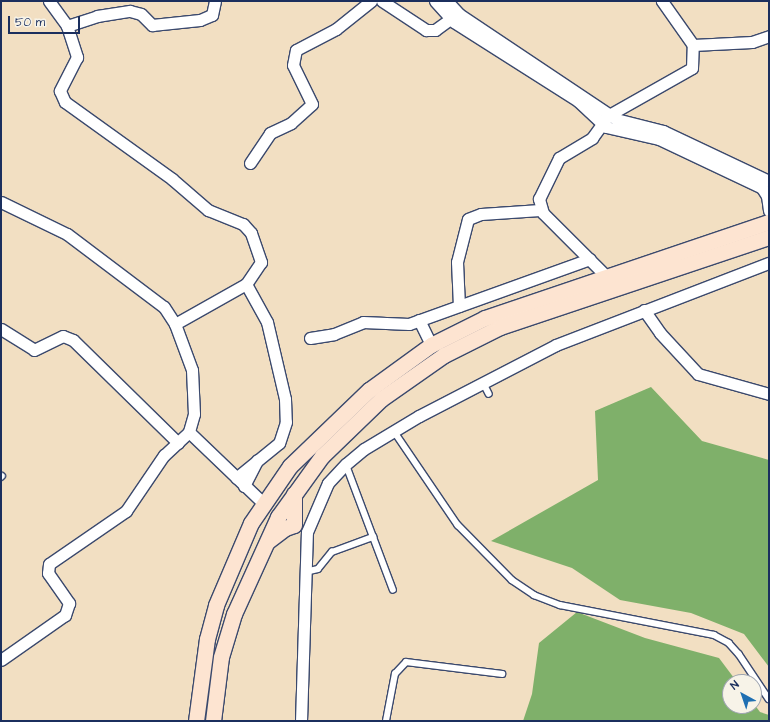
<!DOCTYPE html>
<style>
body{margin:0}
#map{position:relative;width:770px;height:722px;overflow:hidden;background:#f2dfc2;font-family:"Architects Daughter",sans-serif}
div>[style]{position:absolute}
.forest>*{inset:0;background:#7fb06a}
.roads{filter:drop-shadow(1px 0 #3b496d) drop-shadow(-1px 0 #3b496d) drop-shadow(0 1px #3b496d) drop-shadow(0 -1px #3b496d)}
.lane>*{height:5.5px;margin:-2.75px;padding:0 2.75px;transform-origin:2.75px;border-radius:2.75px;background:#fff}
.street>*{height:11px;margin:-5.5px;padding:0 5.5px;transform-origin:5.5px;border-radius:5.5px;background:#fff}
.secondary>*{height:15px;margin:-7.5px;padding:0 7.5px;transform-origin:7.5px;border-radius:7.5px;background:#fde4d1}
span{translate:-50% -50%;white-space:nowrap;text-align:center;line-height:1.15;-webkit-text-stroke:3px #f7f3e8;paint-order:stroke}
.frame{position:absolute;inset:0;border:2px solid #1b2f5e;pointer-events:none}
.north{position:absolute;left:722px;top:674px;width:40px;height:40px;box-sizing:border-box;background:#f7f3e8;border:1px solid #9fa5b1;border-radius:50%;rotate:320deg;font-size:11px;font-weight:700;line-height:16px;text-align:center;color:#1b2f5e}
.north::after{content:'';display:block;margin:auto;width:14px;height:18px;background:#1f6fb2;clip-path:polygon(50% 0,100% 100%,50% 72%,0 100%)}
.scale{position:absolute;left:8px;top:16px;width:72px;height:18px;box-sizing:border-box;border:2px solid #1b2f5e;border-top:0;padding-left:5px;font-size:12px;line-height:14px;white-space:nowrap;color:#1b2f5e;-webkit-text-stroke:3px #f7f3e8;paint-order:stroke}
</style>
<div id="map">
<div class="forest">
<div style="clip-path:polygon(651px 387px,702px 441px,769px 460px,769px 667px,744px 634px,691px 613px,620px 600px,572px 568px,491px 541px,598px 480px,595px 411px)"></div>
<div style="clip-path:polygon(577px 612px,645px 638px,719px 658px,737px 682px,730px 682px,730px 706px,754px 704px,760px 712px,769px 715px,769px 721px,523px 721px,532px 694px,539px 643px)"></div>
</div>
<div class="roads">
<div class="lane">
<div style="left:483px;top:382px;width:13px;rotate:63deg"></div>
<div style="left:394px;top:431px;width:114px;rotate:55.8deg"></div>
<div style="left:458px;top:525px;width:77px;rotate:45.5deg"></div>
<div style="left:512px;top:580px;width:27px;rotate:34deg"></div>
<div style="left:534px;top:595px;width:28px;rotate:21deg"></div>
<div style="left:560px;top:605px;width:157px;rotate:11deg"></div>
<div style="left:714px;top:635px;width:17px;rotate:28deg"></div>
<div style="left:729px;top:643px;width:15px;rotate:48deg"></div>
<div style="left:739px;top:654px;width:54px;rotate:56.3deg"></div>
<div style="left:346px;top:464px;width:134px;rotate:69.4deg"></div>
<div style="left:1px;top:477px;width:1px;rotate:-45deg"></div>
<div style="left:305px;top:572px;width:13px;rotate:-13deg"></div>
<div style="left:318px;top:569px;width:22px;rotate:-51deg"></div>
<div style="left:332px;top:552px;width:44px;rotate:-20.1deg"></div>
<div style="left:386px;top:721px;width:48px;rotate:-79.2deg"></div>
<div style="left:395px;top:674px;width:16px;rotate:-47deg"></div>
<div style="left:406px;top:662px;width:97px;rotate:7.1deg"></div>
</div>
<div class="street">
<div style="left:49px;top:1px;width:31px;rotate:54deg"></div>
<div style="left:67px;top:26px;width:33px;rotate:72deg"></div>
<div style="left:77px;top:57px;width:38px;rotate:117deg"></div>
<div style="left:60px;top:91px;width:12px;rotate:66deg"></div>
<div style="left:65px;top:102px;width:132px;rotate:35.7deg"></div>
<div style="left:172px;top:179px;width:48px;rotate:40.7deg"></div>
<div style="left:208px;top:210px;width:38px;rotate:22deg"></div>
<div style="left:243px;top:224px;width:12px;rotate:48deg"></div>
<div style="left:251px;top:233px;width:31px;rotate:71deg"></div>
<div style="left:261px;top:262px;width:27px;rotate:124deg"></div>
<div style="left:246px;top:284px;width:43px;rotate:61.1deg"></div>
<div style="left:267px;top:322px;width:79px;rotate:76.8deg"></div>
<div style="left:285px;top:399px;width:23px;rotate:88deg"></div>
<div style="left:286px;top:422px;width:22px;rotate:108deg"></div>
<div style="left:279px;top:443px;width:55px;rotate:140.9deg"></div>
<div style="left:382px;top:1px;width:53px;rotate:33.4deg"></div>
<div style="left:426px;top:30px;width:9px"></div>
<div style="left:435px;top:30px;width:19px;rotate:-36deg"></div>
<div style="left:435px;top:1px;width:28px;rotate:48deg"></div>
<div style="left:454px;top:22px;width:147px;rotate:32.5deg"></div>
<div style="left:578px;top:101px;width:38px;rotate:43deg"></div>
<div style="left:606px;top:127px;width:54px;rotate:12.8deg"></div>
<div style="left:659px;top:139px;width:114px;rotate:25.4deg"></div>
<div style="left:762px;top:188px;width:9px;rotate:58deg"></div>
<div style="left:767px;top:196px;width:15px;rotate:82deg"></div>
<div style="left:447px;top:1px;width:18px;rotate:47deg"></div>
<div style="left:459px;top:14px;width:189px;rotate:33.8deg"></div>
<div style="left:616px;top:119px;width:49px;rotate:14.3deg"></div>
<div style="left:663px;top:131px;width:117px;rotate:25.3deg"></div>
<div style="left:67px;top:26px;width:32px;rotate:-18deg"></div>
<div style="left:97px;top:16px;width:33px;rotate:-9deg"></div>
<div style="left:130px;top:11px;width:11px;rotate:15deg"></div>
<div style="left:141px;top:14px;width:16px;rotate:45deg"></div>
<div style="left:152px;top:25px;width:48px;rotate:-5.9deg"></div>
<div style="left:200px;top:20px;width:13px;rotate:-23deg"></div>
<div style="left:212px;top:15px;width:14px;rotate:-78deg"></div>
<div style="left:693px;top:45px;width:59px;rotate:-2.9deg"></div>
<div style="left:752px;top:42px;width:18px;rotate:-19deg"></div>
<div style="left:250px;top:163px;width:36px;rotate:-56deg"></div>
<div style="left:270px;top:133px;width:23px;rotate:-25deg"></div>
<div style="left:291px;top:123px;width:28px;rotate:-42deg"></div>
<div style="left:312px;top:104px;width:43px;rotate:-116deg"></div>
<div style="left:293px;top:65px;width:15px;rotate:-79deg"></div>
<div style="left:296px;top:50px;width:45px;rotate:-27.7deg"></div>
<div style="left:336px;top:29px;width:45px;rotate:-38.7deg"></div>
<div style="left:1px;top:202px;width:73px;rotate:25.9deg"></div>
<div style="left:67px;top:234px;width:121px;rotate:37deg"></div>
<div style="left:164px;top:307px;width:20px;rotate:57deg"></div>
<div style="left:175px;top:324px;width:49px;rotate:69.7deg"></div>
<div style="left:192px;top:370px;width:44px;rotate:87.4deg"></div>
<div style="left:194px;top:414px;width:19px;rotate:106deg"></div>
<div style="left:189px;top:432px;width:34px;rotate:137deg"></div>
<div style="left:164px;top:455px;width:68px;rotate:124.2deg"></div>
<div style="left:126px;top:511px;width:93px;rotate:145.5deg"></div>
<div style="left:49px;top:564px;width:9px;rotate:96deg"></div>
<div style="left:48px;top:573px;width:37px;rotate:55deg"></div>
<div style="left:69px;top:603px;width:13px;rotate:108deg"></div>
<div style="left:65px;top:615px;width:78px;rotate:144.9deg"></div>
<div style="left:606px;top:276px;width:89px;rotate:-135deg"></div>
<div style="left:543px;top:213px;width:15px;rotate:-106deg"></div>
<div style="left:539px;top:199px;width:46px;rotate:-64deg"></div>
<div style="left:559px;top:158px;width:39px;rotate:-31deg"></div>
<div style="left:592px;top:138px;width:29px;rotate:-54deg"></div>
<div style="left:609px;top:115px;width:95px;rotate:-29.5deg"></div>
<div style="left:692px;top:68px;width:23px;rotate:-88deg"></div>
<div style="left:693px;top:45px;width:54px;rotate:-125.2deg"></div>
<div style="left:459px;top:306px;width:44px;rotate:-92.6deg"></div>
<div style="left:457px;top:262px;width:44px;rotate:-75.7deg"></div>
<div style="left:468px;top:219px;width:14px;rotate:-21deg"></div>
<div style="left:481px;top:214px;width:59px;rotate:-3.9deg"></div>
<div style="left:644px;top:310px;width:28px;rotate:55deg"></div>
<div style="left:660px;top:333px;width:56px;rotate:47.2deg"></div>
<div style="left:698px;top:374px;width:74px;rotate:15.7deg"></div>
<div style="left:419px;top:320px;width:28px;rotate:64deg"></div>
<div style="left:175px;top:324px;width:81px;rotate:-29.4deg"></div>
<div style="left:1px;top:329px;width:39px;rotate:32deg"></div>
<div style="left:34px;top:350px;width:32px;rotate:-26deg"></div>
<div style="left:63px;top:336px;width:11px;rotate:22deg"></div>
<div style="left:73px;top:340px;width:147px;rotate:44.4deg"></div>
<div style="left:310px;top:338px;width:24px;rotate:-9deg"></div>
<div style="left:334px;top:334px;width:31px;rotate:-22deg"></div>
<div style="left:363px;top:322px;width:46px;rotate:2.5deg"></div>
<div style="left:409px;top:324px;width:192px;rotate:-19.8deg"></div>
<div style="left:189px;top:432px;width:103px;rotate:43.8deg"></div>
<div style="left:244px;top:486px;width:29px;rotate:-63deg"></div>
<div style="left:301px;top:721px;width:189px;rotate:-88.2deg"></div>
<div style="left:307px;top:532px;width:53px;rotate:-66.8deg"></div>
<div style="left:328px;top:483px;width:26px;rotate:-47deg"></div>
<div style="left:346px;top:464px;width:23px;rotate:-40deg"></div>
<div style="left:364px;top:449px;width:64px;rotate:-31deg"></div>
<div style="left:419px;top:416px;width:154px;rotate:-27.4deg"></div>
<div style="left:556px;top:345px;width:228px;rotate:-21.1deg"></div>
</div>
<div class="secondary">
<div style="left:268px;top:541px;width:21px;rotate:-37deg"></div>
<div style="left:285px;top:528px;width:9px;rotate:-18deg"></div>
<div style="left:294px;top:525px;width:31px;rotate:-90deg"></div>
<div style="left:196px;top:721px;width:83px;rotate:-82.4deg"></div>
<div style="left:207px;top:639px;width:35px;rotate:-75deg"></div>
<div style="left:216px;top:605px;width:89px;rotate:-66.9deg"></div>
<div style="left:251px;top:523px;width:69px;rotate:-55.6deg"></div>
<div style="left:290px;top:466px;width:110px;rotate:-43.9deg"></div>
<div style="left:369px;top:390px;width:77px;rotate:-36deg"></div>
<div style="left:431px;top:345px;width:60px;rotate:-26.6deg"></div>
<div style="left:485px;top:318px;width:300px;rotate:-18.7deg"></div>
<div style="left:213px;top:721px;width:64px;rotate:-82.9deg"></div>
<div style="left:221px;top:657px;width:45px;rotate:-73.2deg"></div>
<div style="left:234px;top:614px;width:107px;rotate:-65.6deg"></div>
<div style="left:278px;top:517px;width:75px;rotate:-54.2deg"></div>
<div style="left:322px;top:456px;width:82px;rotate:-44deg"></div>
<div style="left:381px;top:399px;width:77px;rotate:-34.9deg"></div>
<div style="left:444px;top:355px;width:63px;rotate:-26.6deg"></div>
<div style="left:500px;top:327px;width:284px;rotate:-18.5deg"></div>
</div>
</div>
<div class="frame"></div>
<div class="north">N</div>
<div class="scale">50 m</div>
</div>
